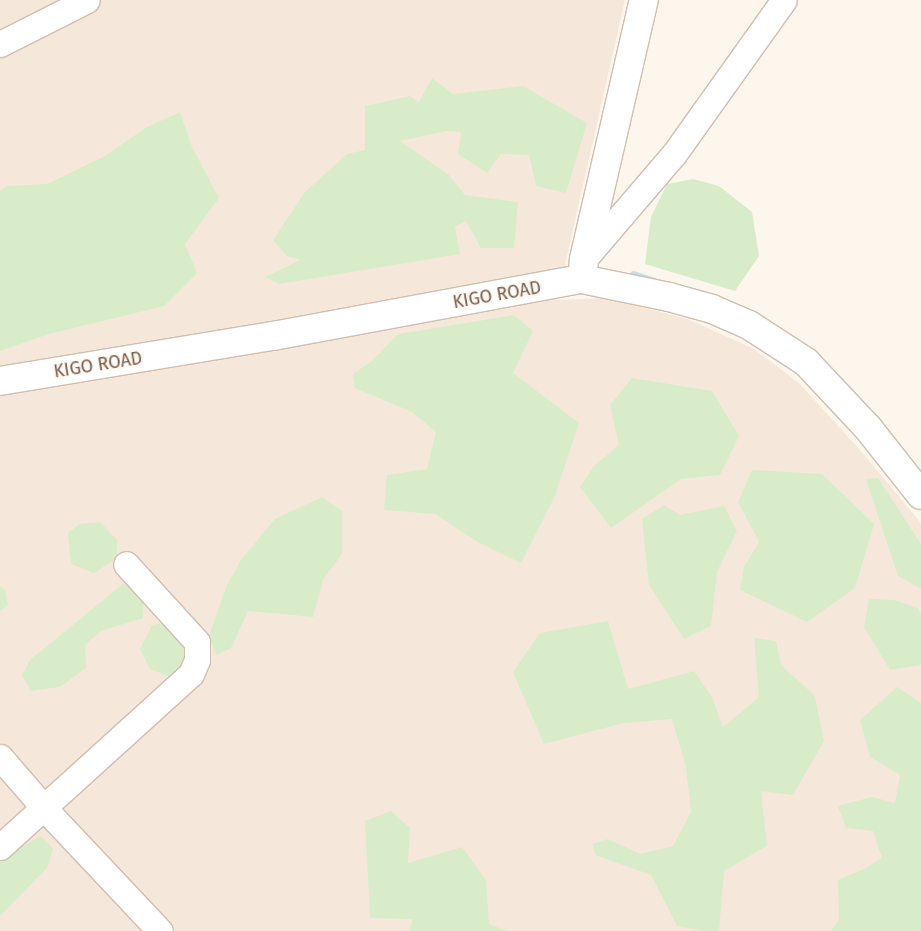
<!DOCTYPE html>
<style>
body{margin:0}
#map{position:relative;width:921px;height:931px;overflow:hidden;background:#fdf6ec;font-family:"Fira Sans",sans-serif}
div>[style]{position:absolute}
.residential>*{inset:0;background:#f5e8da}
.green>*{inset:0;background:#d8ecc9}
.stream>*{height:7px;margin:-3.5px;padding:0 3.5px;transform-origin:3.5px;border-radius:3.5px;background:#bfe3e8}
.roads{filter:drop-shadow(1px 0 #d1beb0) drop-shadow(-1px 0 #d1beb0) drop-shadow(0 1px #d1beb0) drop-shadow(0 -1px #d1beb0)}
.minor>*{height:25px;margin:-12.5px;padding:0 12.5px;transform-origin:12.5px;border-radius:12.5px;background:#fff}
.tertiary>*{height:28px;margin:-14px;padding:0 14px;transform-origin:14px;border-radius:14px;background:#fff}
span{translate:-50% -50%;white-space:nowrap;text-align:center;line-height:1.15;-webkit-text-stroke:4.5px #fffaf3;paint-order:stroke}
.street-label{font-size:18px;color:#7a5c4d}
</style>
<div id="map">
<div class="residential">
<div style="clip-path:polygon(0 0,625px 0,557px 300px,604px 298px,688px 319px,754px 349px,799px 383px,860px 450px,921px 523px,921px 931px,0 931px)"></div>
</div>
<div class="green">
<div style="clip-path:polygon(432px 78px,453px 94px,523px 86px,587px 123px,566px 193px,536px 186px,529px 155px,501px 154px,487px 173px,458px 154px,461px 132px,447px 131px,400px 141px,449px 175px,465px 195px,518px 202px,514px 248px,481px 248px,466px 221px,455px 227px,460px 254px,279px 284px,265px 277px,300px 260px,287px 256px,273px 240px,305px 192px,347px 154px,365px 150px,365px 106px,410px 96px,419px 102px)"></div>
<div style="clip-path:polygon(180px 112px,192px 147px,219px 198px,185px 244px,197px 273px,164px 306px,49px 334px,0 351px,0 190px,7px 186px,47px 184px,105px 156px,147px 127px)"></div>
<div style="clip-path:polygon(693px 179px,719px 186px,752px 212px,759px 256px,735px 291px,645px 264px,651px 217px,667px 184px)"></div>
<div style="clip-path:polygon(514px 315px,533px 331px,513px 373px,579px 423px,555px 496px,521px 563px,478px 542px,435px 514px,384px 510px,387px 475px,427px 469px,436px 432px,412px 412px,355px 388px,353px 374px,372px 361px,398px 334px)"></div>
<div style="clip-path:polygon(632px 378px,712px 391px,739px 436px,720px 475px,681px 479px,611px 528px,580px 487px,594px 466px,619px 445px,610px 405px)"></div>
<div style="clip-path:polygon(752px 470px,822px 474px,874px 524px,855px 588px,807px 622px,740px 590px,744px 567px,759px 542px,738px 502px)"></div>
<div style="clip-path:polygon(878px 478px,921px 544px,921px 589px,898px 576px,866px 479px)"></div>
<div style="clip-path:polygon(322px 497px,342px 511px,342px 554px,323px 580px,313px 617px,248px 611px,231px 648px,216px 655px,209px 636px,227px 585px,241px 560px,275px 519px)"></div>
<div style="clip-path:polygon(664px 505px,680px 515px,724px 506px,737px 531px,717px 572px,711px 626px,684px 639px,649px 585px,642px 519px)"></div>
<div style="clip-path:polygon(100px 522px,117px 540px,117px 558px,94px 573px,71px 564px,68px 533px,80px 524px)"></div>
<div style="clip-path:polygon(124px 583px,143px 597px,143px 618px,101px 631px,85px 645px,86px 668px,60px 687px,31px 691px,22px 675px,30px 660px)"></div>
<div style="clip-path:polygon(0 586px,5px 590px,8px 605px,0 611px)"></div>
<div style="clip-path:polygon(869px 599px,895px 600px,918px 608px,921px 615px,921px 665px,890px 670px,864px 627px)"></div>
<div style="clip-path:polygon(608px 621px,628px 689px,694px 671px,712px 697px,723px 727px,759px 697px,754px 638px,776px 641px,781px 665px,815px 696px,824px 741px,793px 795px,761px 791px,767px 846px,724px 871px,719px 931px,704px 931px,677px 926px,651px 875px,595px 855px,593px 844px,608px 839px,640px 854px,673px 846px,691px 812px,686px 767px,672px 719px,624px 723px,544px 744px,513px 672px,540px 633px)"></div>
<div style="clip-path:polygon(164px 623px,173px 630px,188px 655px,173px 678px,150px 669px,140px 649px,152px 625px)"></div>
<div style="clip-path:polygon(897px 687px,921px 703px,921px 931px,831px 931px,839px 920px,838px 880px,864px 869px,882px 858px,873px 831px,846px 828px,838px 806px,872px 797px,895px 803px,900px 775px,870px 757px,860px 720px)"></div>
<div style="clip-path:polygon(391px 811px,410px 828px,408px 863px,462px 847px,486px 880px,489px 924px,507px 931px,409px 931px,413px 919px,370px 918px,365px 821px)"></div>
<div style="clip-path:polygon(41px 836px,53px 849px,47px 868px,0 916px,0 859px)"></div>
</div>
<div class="stream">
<div style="left:633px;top:274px;width:22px;rotate:18deg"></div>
</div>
<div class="roads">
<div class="minor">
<div style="left:0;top:44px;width:97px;rotate:-26.8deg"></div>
<div style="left:584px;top:259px;width:138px;rotate:-49.4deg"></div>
<div style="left:674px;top:154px;width:189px;rotate:-54.5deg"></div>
<div style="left:0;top:757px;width:67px;rotate:49.2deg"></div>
<div style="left:44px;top:808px;width:169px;rotate:46.7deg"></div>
<div style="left:0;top:847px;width:258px;rotate:-42.2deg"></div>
<div style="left:191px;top:674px;width:15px;rotate:-67deg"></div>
<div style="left:197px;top:660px;width:18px;rotate:-90deg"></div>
<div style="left:197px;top:642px;width:105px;rotate:-132.3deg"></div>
</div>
<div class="tertiary">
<div style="left:582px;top:279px;width:20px;rotate:-84deg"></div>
<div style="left:584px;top:259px;width:266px;rotate:-77deg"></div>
<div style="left:0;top:381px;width:277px;rotate:-9.4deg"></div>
<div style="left:273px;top:336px;width:314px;rotate:-10.5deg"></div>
<div style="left:582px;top:279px;width:89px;rotate:11.7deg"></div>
<div style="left:669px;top:297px;width:45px;rotate:15.6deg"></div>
<div style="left:712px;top:309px;width:40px;rotate:23.4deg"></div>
<div style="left:749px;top:325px;width:68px;rotate:33deg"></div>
<div style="left:806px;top:362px;width:91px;rotate:46.8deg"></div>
<div style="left:868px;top:428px;width:85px;rotate:51.7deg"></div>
</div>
</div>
<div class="street-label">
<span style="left:497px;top:295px;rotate:-10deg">KIGO ROAD</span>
<span style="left:98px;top:365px;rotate:-9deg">KIGO ROAD</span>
</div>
</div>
